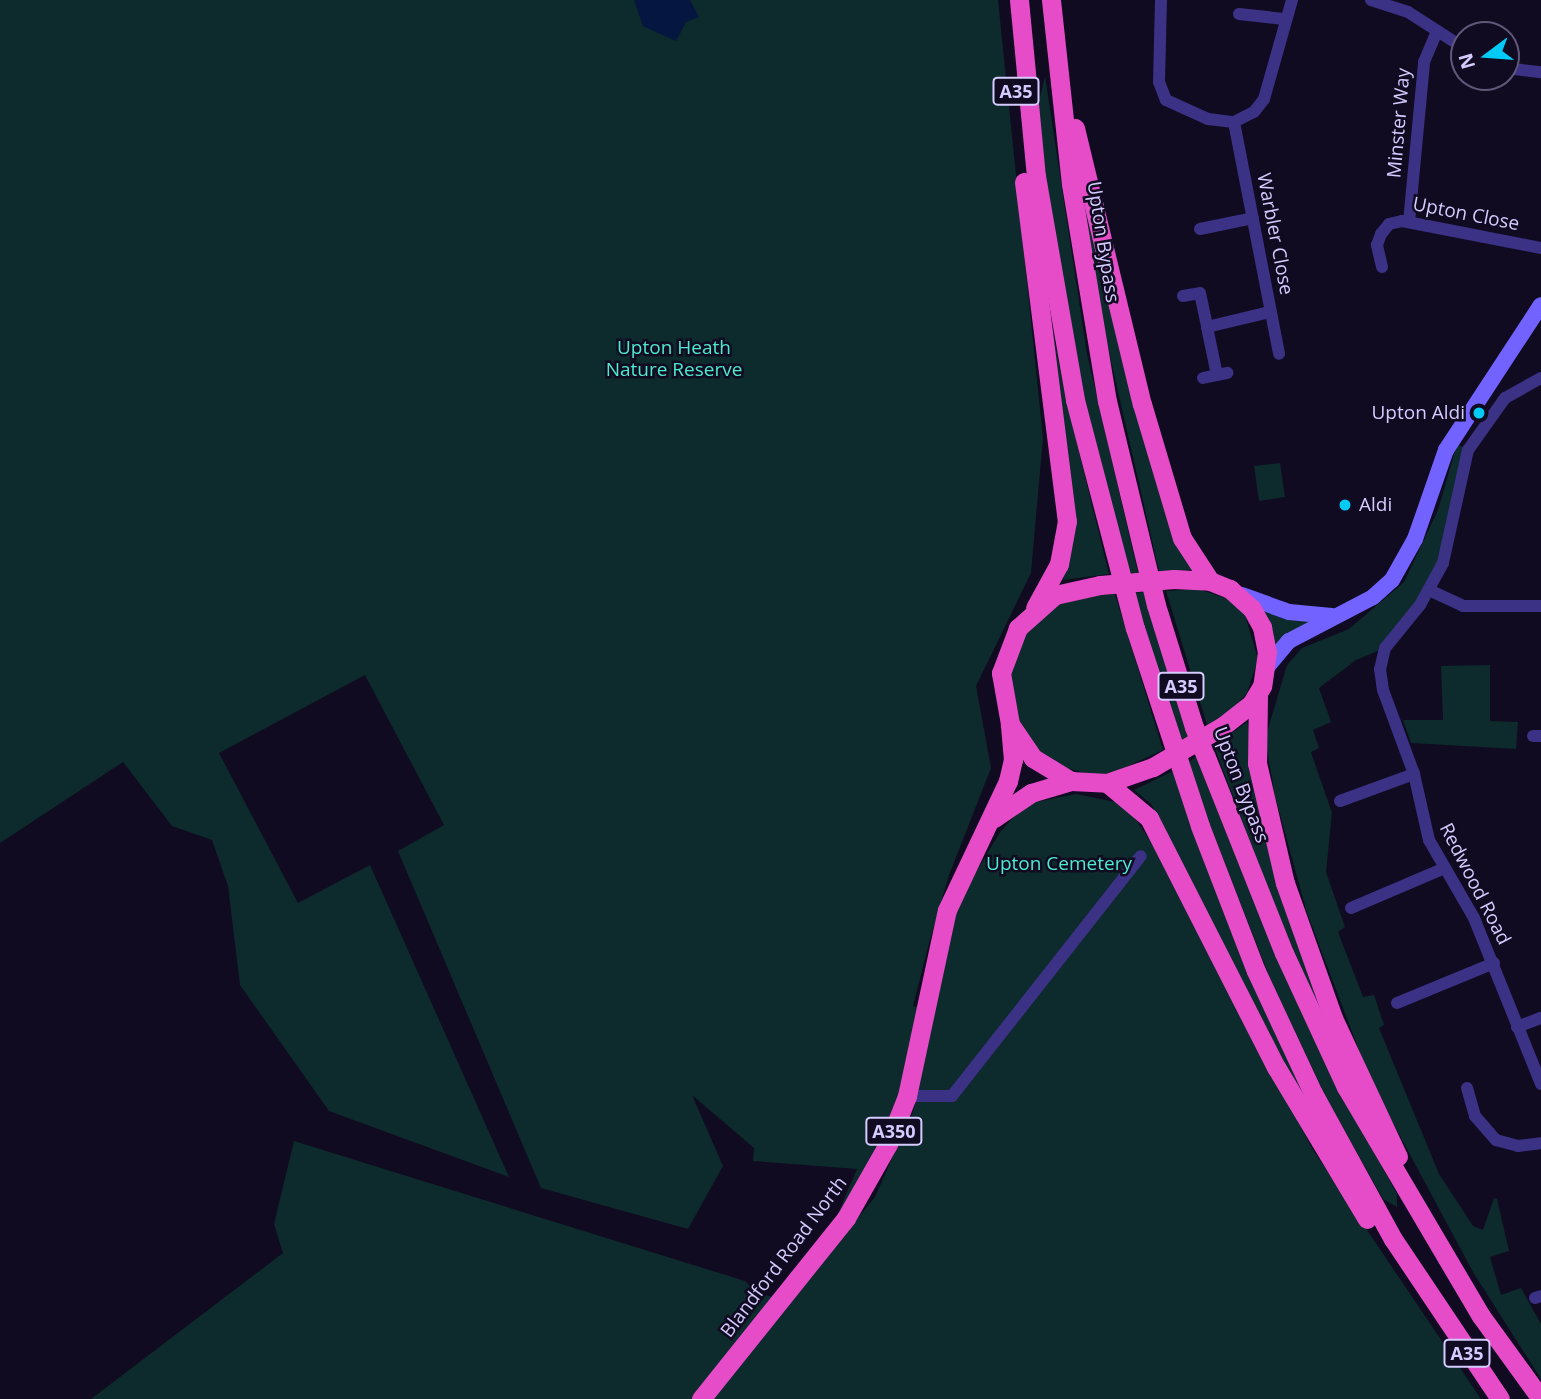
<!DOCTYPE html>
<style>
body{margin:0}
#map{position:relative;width:1541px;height:1399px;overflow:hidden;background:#100b21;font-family:"Open Sans",sans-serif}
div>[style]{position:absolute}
.green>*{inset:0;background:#0d2a2c}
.water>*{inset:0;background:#051640}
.minor>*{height:12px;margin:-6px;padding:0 6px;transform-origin:6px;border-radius:6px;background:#3b3185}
.secondary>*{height:16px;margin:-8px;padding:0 8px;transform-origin:8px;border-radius:8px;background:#7262ff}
.trunk>*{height:19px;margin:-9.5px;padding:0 9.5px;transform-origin:9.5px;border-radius:9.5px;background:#e64cc8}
.trunk-bridge>*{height:19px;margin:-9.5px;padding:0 9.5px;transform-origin:9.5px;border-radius:9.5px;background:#e64cc8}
.dots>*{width:19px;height:19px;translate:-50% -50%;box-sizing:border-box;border:4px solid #100b21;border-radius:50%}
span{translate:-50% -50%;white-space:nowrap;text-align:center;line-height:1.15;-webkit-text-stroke:5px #100b21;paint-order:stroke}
.shield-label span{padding:2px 5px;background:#100b21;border:2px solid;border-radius:5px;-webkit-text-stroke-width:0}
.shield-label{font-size:18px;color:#d5cbff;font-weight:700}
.street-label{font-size:19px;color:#d5cbff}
.park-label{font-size:19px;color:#4ceacf}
.poi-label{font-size:19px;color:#d5cbff}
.right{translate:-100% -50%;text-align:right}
.left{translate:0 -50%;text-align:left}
.north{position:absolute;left:1450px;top:21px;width:70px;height:70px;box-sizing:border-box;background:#100b21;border:2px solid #5f587a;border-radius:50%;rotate:254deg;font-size:19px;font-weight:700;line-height:28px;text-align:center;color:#d5cbff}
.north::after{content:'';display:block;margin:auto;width:24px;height:32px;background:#00caf6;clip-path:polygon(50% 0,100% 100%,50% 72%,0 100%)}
</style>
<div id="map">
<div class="green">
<div style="clip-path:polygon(0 0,998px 0,1043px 438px,1031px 573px,976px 686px,991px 768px,949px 875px,929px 943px,913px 1006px,922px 1008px,904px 1092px,859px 1190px,839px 1211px,857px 1169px,753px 1161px,754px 1148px,692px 1095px,723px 1166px,688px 1229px,541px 1188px,398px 851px,444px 825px,365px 675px,219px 753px,298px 903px,370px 865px,509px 1177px,329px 1111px,240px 985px,228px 886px,212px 840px,172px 826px,123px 762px,0 843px)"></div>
<div style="clip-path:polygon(1045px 76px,1087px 354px,1138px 573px,1126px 573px,1086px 416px,1055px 255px,1038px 106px)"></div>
<div style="clip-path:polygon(1078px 193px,1083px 193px,1195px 570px,1159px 571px,1103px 326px)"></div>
<div style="clip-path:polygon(1048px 305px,1065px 395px,1109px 574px,1063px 580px,1073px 541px)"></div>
<div style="clip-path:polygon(1457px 444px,1468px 450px,1443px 563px,1385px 648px,1356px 660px,1319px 688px,1331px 722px,1313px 730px,1319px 748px,1311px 752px,1332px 813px,1326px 872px,1345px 927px,1338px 932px,1363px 997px,1374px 995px,1384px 1025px,1379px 1028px,1439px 1174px,1473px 1226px,1483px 1230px,1494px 1198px,1497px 1199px,1509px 1251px,1490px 1257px,1501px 1295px,1521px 1288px,1541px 1324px,1541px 1379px,1473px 1272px,1371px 1082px,1307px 913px,1275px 796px,1265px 739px,1287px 665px,1302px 648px,1349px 629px,1404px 582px,1438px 510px)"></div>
<div style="clip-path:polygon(1280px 463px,1285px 497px,1259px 501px,1254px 466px)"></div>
<div style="clip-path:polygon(1198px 589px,1231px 600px,1245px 615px,1258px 659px,1247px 693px,1232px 710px,1207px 725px,1166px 591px)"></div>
<div style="clip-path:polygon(1145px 592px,1191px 735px,1178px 741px,1132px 593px)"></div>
<div style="clip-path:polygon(1115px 594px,1163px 750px,1111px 774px,1089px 774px,1066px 768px,1043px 754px,1022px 731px,1008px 681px,1023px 633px,1054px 605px,1078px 597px)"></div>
<div style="clip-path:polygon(1266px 609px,1314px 619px,1275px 648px,1263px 613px)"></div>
<div style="clip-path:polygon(1490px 665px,1490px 721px,1518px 722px,1516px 749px,1411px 743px,1403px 720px,1443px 720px,1441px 666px)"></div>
<div style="clip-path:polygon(1247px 722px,1249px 728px,1320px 1011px,1270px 895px,1214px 746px)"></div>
<div style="clip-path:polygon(1197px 756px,1345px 1099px,1397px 1194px,1397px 1207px,1383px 1199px,1325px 1095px,1270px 978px,1186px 764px)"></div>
<div style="clip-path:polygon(1173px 771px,1324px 1139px,1151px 804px,1134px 790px)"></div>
<div style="clip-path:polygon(1076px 794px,1125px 804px,1158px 852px,1313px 1150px,1481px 1399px,91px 1399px,283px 1253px,274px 1224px,294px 1141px,745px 1281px,757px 1293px,790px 1301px,875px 1197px,914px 1109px,953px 917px,970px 882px,1000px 832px,1026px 804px)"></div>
</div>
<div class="water">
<div style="clip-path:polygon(634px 0,690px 0,699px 17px,686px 22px,676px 41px,643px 26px)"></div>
</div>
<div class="minor">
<div style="left:1161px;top:0;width:82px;rotate:91.4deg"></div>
<div style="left:1159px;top:82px;width:19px;rotate:69deg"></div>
<div style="left:1166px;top:100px;width:46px;rotate:24.3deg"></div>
<div style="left:1208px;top:119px;width:26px;rotate:7deg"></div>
<div style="left:1234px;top:122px;width:22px;rotate:-27deg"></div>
<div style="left:1254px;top:112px;width:16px;rotate:-52deg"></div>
<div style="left:1264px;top:99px;width:103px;rotate:-74.2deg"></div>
<div style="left:1371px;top:0;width:39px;rotate:18deg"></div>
<div style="left:1408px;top:12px;width:67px;rotate:32.7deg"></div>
<div style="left:1239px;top:14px;width:45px;rotate:6.3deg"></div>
<div style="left:1506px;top:68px;width:35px;rotate:7deg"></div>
<div style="left:1234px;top:122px;width:236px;rotate:79deg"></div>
<div style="left:1409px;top:222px;width:161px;rotate:-84.6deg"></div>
<div style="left:1424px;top:62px;width:34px;rotate:-67deg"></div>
<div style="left:1200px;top:229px;width:54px;rotate:-11.7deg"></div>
<div style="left:1382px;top:267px;width:23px;rotate:-103deg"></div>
<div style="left:1377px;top:245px;width:12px;rotate:-70deg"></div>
<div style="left:1381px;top:234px;width:13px;rotate:-51deg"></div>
<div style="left:1389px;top:224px;width:13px;rotate:-13deg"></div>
<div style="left:1402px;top:221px;width:142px;rotate:11deg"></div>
<div style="left:1183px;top:296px;width:17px;rotate:-10deg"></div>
<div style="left:1200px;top:293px;width:35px;rotate:78deg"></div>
<div style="left:1217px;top:375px;width:49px;rotate:-101.8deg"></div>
<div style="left:1207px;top:327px;width:65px;rotate:-13.4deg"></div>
<div style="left:1203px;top:378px;width:25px;rotate:-12deg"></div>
<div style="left:1541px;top:378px;width:41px;rotate:150.9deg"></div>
<div style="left:1505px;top:398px;width:64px;rotate:125.4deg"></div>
<div style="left:1468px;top:450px;width:116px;rotate:102.5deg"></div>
<div style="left:1443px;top:563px;width:48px;rotate:118.7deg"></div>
<div style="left:1420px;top:605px;width:55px;rotate:129.1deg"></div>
<div style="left:1385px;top:648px;width:22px;rotate:103deg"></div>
<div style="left:1380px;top:669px;width:21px;rotate:82deg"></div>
<div style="left:1383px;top:690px;width:90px;rotate:69.7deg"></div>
<div style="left:1414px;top:774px;width:68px;rotate:77.2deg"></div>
<div style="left:1429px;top:840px;width:90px;rotate:60deg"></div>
<div style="left:1474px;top:918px;width:179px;rotate:68deg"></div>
<div style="left:1429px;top:590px;width:38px;rotate:25deg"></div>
<div style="left:1463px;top:606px;width:78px"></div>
<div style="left:1533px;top:736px;width:8px"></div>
<div style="left:1340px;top:801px;width:79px;rotate:-20deg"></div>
<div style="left:1351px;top:908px;width:102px;rotate:-23.1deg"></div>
<div style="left:1397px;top:1003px;width:105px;rotate:-22.4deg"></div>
<div style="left:1517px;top:1027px;width:26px;rotate:-21deg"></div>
<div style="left:1467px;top:1088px;width:29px;rotate:74deg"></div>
<div style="left:1475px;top:1116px;width:32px;rotate:49deg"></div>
<div style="left:1496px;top:1140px;width:23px;rotate:15deg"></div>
<div style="left:1518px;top:1146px;width:23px;rotate:-7deg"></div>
<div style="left:907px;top:1096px;width:45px"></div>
<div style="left:952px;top:1096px;width:305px;rotate:-51.8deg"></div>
<div style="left:1535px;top:1298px;width:6px;rotate:-18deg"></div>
</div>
<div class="secondary">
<div style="left:1242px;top:595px;width:50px;rotate:19.9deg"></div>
<div style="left:1289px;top:612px;width:43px;rotate:5.3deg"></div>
<div style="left:1267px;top:667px;width:34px;rotate:-50deg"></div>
<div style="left:1289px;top:641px;width:95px;rotate:-27.6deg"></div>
<div style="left:1373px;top:597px;width:25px;rotate:-42deg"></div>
<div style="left:1392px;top:580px;width:47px;rotate:-60.7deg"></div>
<div style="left:1415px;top:539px;width:94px;rotate:-70.8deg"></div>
<div style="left:1446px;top:450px;width:173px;rotate:-56.8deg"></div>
</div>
<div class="trunk">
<div style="left:1019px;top:0;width:177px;rotate:84.5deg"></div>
<div style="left:1036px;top:176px;width:227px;rotate:80.1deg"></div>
<div style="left:1075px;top:400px;width:236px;rotate:75.3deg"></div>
<div style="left:1135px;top:628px;width:208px;rotate:71.8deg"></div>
<div style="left:1200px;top:826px;width:155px;rotate:68.9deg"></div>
<div style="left:1256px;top:971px;width:135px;rotate:65deg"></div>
<div style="left:1313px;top:1093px;width:166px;rotate:61.3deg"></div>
<div style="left:1393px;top:1239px;width:192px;rotate:56.2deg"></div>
<div style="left:1051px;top:0;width:185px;rotate:83.8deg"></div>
<div style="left:1071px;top:184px;width:220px;rotate:80.6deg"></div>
<div style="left:1107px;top:401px;width:210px;rotate:76.5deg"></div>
<div style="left:1156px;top:605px;width:128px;rotate:72.7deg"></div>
<div style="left:1194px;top:727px;width:243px;rotate:68.3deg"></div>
<div style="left:1284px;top:953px;width:148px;rotate:65.2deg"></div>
<div style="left:1346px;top:1087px;width:266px;rotate:59.5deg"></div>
<div style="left:1481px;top:1316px;width:102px;rotate:54.1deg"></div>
<div style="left:1075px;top:128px;width:284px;rotate:76.4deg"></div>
<div style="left:1142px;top:404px;width:140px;rotate:73.4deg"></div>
<div style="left:1182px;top:538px;width:51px;rotate:56.9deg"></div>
<div style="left:1024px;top:182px;width:342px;rotate:82.8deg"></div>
<div style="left:1067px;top:521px;width:44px;rotate:100.5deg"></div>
<div style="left:1059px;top:564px;width:50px;rotate:118.6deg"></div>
<div style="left:1174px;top:579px;width:36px;rotate:3deg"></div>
<div style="left:1210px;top:581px;width:22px;rotate:22deg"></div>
<div style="left:1230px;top:589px;width:30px;rotate:42deg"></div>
<div style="left:1252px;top:609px;width:21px;rotate:61deg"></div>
<div style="left:1262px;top:627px;width:25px;rotate:79deg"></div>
<div style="left:1267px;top:652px;width:34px;rotate:98deg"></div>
<div style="left:1262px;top:686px;width:21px;rotate:121deg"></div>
<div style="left:1251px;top:704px;width:36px;rotate:142deg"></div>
<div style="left:1100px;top:585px;width:46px;rotate:167.5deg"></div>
<div style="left:1055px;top:595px;width:50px;rotate:138.3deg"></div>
<div style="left:1018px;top:628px;width:48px;rotate:110.7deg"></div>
<div style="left:1001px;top:673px;width:52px;rotate:80deg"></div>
<div style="left:1010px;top:724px;width:41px;rotate:55.9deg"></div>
<div style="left:1033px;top:758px;width:44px;rotate:31.2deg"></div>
<div style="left:1071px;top:781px;width:36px;rotate:3deg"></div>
<div style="left:1107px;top:783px;width:49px;rotate:-19.2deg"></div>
<div style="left:1258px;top:695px;width:68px;rotate:90.8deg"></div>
<div style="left:1257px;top:763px;width:123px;rotate:76.9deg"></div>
<div style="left:1285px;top:883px;width:143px;rotate:70.4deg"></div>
<div style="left:1333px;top:1018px;width:153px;rotate:64.9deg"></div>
<div style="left:1107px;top:783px;width:55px;rotate:39.8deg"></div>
<div style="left:1149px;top:818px;width:280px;rotate:63deg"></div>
<div style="left:1276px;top:1067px;width:177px;rotate:59.1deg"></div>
<div style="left:994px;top:818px;width:45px;rotate:-34deg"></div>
<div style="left:1031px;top:793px;width:42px;rotate:-16.7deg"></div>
<div style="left:701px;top:1399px;width:232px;rotate:-51.3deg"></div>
<div style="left:846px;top:1218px;width:85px;rotate:-60.4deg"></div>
<div style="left:888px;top:1144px;width:52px;rotate:-68.4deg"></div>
<div style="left:907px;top:1096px;width:190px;rotate:-77.9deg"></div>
<div style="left:947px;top:910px;width:143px;rotate:-64.7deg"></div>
<div style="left:1008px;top:781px;width:22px;rotate:-77deg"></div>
<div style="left:1013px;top:760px;width:36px;rotate:-95deg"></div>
</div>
<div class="trunk-bridge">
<div style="left:1100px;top:585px;width:74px;rotate:-4.6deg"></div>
<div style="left:1153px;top:767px;width:81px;rotate:-30.4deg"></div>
</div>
<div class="dots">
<div style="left:1479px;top:413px;background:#00caf6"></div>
<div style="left:1345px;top:505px;background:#00caf6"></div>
</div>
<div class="shield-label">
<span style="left:1016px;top:91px">A35</span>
<span style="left:1181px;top:686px">A35</span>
<span style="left:894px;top:1131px">A350</span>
<span style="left:1467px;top:1353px">A35</span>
</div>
<div class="street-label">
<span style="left:1399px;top:123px;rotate:-85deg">Minster Way</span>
<span style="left:1466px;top:214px;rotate:11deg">Upton Close</span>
<span style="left:1275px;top:234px;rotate:79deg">Warbler Close</span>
<span style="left:1103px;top:242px;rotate:81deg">Upton Bypass</span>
<span style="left:1241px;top:785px;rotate:69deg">Upton Bypass</span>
<span style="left:1475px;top:884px;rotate:63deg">Redwood Road</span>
<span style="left:784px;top:1257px;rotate:-53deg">Blandford Road North</span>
</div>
<div class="park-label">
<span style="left:674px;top:359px">Upton Heath<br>Nature Reserve</span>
<span style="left:1059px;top:864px">Upton Cemetery</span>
</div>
<div class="poi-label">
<span class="right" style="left:1465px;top:413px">Upton Aldi</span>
<span class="left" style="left:1359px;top:505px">Aldi</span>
</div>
<div class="north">N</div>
</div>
